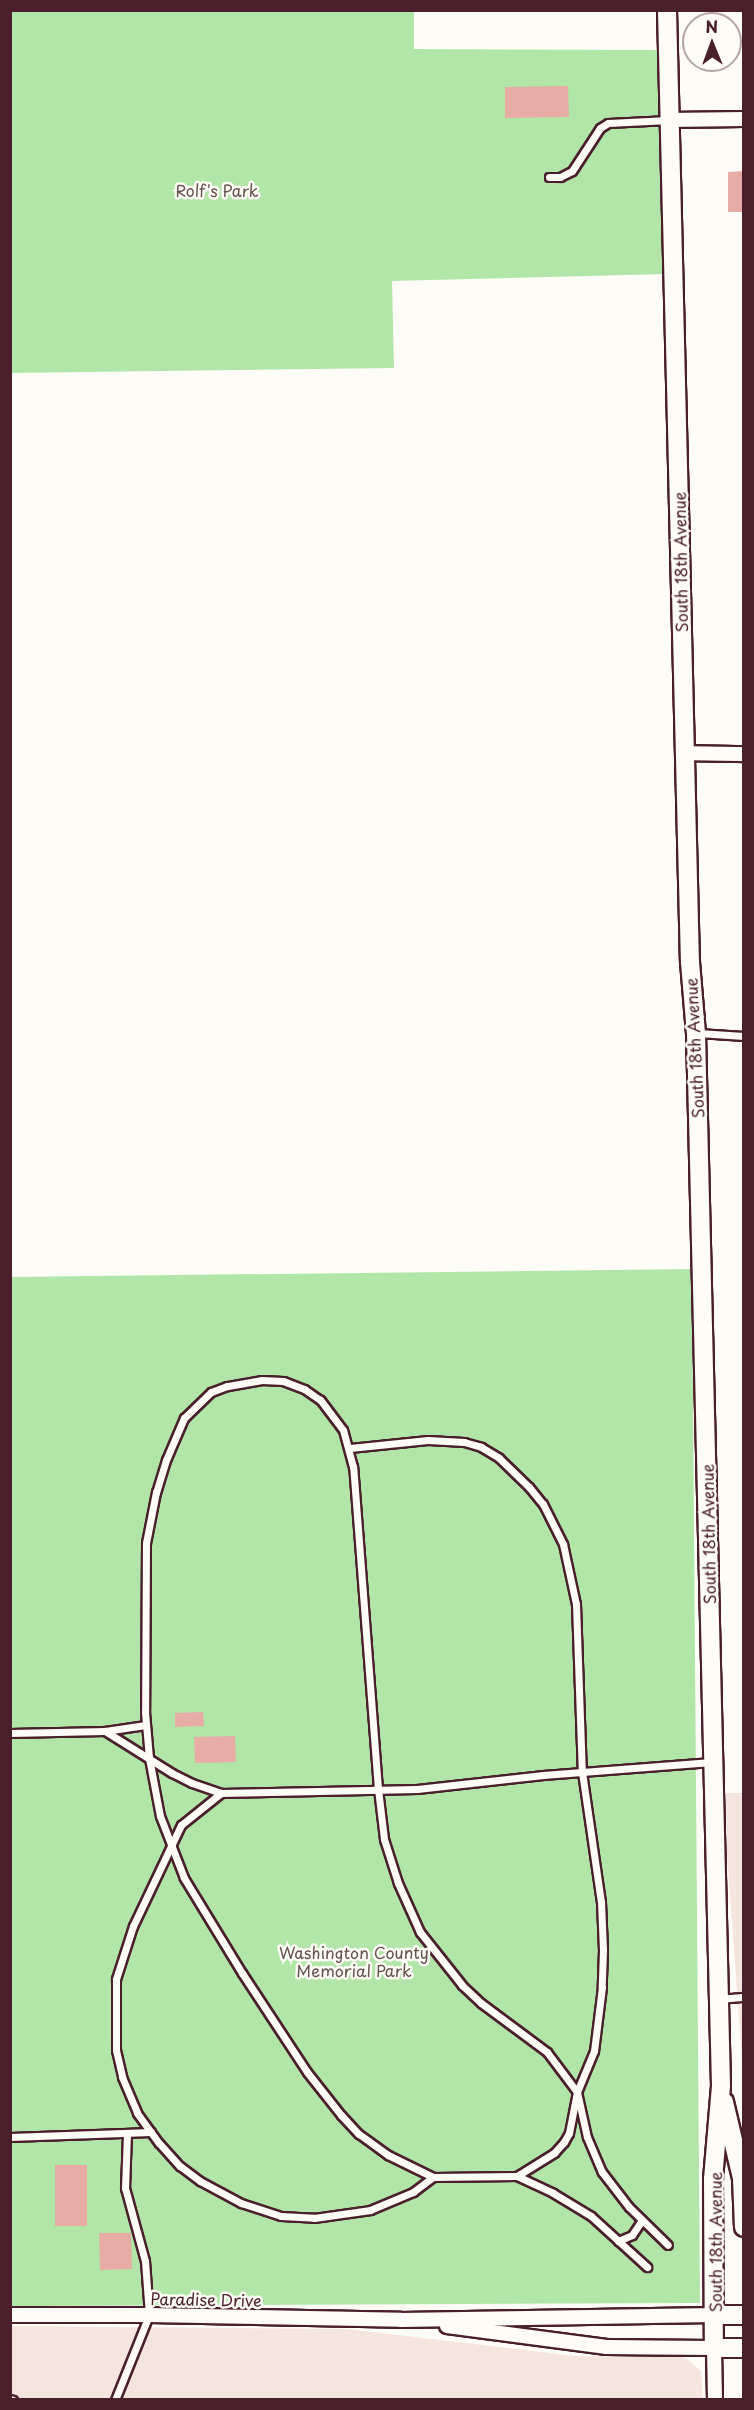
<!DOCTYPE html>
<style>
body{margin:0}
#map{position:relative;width:754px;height:2410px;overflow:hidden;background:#fdfcf7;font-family:"Playpen Sans",sans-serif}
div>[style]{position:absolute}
.built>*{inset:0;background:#f6e4de}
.green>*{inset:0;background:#b2e6a8}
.building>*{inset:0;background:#e7aca5}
.roads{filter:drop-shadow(2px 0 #4a1f2b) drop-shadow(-2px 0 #4a1f2b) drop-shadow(0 2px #4a1f2b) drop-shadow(0 -2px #4a1f2b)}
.service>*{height:7px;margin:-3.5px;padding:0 3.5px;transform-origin:3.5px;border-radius:3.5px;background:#fdfcf7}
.minor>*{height:14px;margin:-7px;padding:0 7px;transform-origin:7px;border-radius:7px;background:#fdfcf7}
.tertiary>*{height:18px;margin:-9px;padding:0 9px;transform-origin:9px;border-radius:9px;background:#fdfcf7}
span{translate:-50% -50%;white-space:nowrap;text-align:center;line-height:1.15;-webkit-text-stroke:5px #fdfcf7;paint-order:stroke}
.park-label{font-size:16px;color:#64514a}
.street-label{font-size:16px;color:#4a1f2b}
.frame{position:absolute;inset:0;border:12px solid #4a1f2b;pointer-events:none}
.north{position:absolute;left:682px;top:12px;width:60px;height:60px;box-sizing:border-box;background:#fdfcf7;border:2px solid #b5a4a5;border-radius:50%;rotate:359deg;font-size:16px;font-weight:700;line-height:24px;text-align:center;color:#4a1f2b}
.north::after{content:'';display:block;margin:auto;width:21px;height:27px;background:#4a1f2b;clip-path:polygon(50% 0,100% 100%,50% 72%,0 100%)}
</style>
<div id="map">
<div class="built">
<div style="clip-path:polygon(726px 1793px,743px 1793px,743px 2073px,727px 1853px)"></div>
<div style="clip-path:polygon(10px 2326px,347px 2329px,575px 2356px,679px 2357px,687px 2359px,701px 2371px,703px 2399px,11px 2399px)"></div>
</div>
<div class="green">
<div style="clip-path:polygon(10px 11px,414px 11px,414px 49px,659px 50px,666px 274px,392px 281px,394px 368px,11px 373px)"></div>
<div style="clip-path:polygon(692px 1269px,700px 2303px,11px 2306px,10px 1277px)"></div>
</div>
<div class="building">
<div style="clip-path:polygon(568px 86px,569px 117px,505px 118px,505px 87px)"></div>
<div style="clip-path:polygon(744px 171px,744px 212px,728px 212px,728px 172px)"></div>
<div style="clip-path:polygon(203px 1712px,204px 1726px,175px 1727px,175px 1713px)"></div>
<div style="clip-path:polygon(235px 1736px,236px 1762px,195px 1763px,194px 1737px)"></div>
<div style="clip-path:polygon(55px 2165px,87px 2165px,87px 2226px,55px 2226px)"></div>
<div style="clip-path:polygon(99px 2233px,131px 2233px,132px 2269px,100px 2270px)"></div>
</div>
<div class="roads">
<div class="service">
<div style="left:549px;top:177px;width:11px"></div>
<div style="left:560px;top:177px;width:13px;rotate:-27deg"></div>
<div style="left:572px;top:171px;width:51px;rotate:-56.9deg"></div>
<div style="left:600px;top:128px;width:9px;rotate:-32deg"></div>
<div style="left:608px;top:123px;width:61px;rotate:-2.8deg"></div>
<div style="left:698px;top:1033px;width:46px;rotate:3.7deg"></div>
<div style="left:350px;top:1448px;width:78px;rotate:-5.9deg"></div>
<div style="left:428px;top:1440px;width:36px;rotate:3deg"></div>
<div style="left:464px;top:1442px;width:18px;rotate:16deg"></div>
<div style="left:481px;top:1447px;width:21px;rotate:31deg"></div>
<div style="left:499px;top:1458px;width:42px;rotate:44deg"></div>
<div style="left:529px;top:1487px;width:22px;rotate:51deg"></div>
<div style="left:543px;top:1504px;width:45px;rotate:63.4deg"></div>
<div style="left:563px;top:1544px;width:61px;rotate:77.8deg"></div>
<div style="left:576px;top:1604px;width:168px;rotate:88deg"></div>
<div style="left:582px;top:1772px;width:131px;rotate:81.7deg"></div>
<div style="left:601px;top:1902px;width:48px;rotate:87.6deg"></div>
<div style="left:603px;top:1950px;width:37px;rotate:92deg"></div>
<div style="left:602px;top:1987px;width:64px;rotate:97.1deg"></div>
<div style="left:594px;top:2051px;width:44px;rotate:112.5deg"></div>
<div style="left:577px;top:2092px;width:46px;rotate:77.5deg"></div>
<div style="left:587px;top:2137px;width:38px;rotate:67deg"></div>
<div style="left:602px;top:2172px;width:44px;rotate:52.4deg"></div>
<div style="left:629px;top:2207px;width:54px;rotate:44.3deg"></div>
<div style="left:105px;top:1731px;width:79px;rotate:32.1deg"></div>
<div style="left:172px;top:1773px;width:22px;rotate:27deg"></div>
<div style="left:192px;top:1783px;width:31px;rotate:19deg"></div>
<div style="left:221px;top:1793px;width:196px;rotate:-1.2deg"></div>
<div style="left:417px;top:1789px;width:127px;rotate:-6.3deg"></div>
<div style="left:543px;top:1775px;width:169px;rotate:-4.4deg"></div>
<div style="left:10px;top:1733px;width:95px;rotate:-1.2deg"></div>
<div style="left:105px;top:1731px;width:41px;rotate:-8.3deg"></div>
<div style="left:221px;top:1793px;width:51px;rotate:141.3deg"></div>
<div style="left:181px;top:1825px;width:112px;rotate:115.4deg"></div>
<div style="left:133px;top:1926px;width:56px;rotate:107.8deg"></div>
<div style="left:116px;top:1979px;width:71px;rotate:90deg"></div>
<div style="left:116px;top:2050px;width:28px;rotate:77deg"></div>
<div style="left:122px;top:2077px;width:39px;rotate:67deg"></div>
<div style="left:137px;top:2113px;width:37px;rotate:54deg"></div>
<div style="left:159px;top:2143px;width:31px;rotate:48deg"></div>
<div style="left:180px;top:2166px;width:25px;rotate:37deg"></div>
<div style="left:200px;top:2181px;width:47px;rotate:28.2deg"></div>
<div style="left:241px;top:2203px;width:42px;rotate:18deg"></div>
<div style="left:281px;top:2216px;width:33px;rotate:3deg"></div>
<div style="left:314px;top:2218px;width:57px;rotate:-8.1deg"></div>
<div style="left:370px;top:2210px;width:47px;rotate:-22.7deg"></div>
<div style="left:413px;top:2192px;width:25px;rotate:-37deg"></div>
<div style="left:719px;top:1999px;width:25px;rotate:-5deg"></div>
<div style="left:10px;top:2137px;width:141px;rotate:-2deg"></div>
<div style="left:517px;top:2176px;width:44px;rotate:-31.9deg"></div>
<div style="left:554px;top:2153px;width:15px;rotate:-48deg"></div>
<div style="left:564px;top:2142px;width:10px;rotate:-61deg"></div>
<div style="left:569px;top:2133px;width:42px;rotate:-79deg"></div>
<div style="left:577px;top:2092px;width:50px;rotate:-126.9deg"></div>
<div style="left:547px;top:2052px;width:82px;rotate:-143.4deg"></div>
<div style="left:481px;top:2003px;width:26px;rotate:-137deg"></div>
<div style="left:462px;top:1985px;width:68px;rotate:-128.4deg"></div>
<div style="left:420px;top:1932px;width:54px;rotate:-114.2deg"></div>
<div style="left:398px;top:1883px;width:46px;rotate:-107.7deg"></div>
<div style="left:384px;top:1839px;width:50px;rotate:-96.8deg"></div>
<div style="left:378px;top:1789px;width:323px;rotate:-94.4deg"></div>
<div style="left:353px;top:1467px;width:38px;rotate:-105deg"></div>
<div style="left:343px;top:1430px;width:38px;rotate:-127deg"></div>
<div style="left:320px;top:1400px;width:19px;rotate:-145deg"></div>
<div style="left:304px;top:1389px;width:22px;rotate:-159deg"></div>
<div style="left:283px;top:1381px;width:21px;rotate:-177deg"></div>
<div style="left:262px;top:1380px;width:36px;rotate:170deg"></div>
<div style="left:227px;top:1386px;width:17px;rotate:159deg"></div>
<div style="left:211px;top:1392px;width:37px;rotate:136deg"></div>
<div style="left:184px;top:1418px;width:46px;rotate:113.2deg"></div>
<div style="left:166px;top:1460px;width:34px;rotate:107deg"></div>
<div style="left:156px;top:1492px;width:52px;rotate:101.1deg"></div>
<div style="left:146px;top:1543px;width:169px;rotate:90.3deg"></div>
<div style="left:145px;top:1712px;width:46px;rotate:85deg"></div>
<div style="left:149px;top:1758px;width:59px;rotate:79.3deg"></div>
<div style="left:160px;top:1816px;width:66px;rotate:68.8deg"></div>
<div style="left:184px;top:1878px;width:111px;rotate:58.6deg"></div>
<div style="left:242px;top:1973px;width:118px;rotate:56.7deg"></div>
<div style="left:307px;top:2072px;width:55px;rotate:51.7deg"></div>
<div style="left:341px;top:2115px;width:26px;rotate:47deg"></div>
<div style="left:359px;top:2134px;width:36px;rotate:36deg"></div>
<div style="left:388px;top:2155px;width:50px;rotate:26.1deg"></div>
<div style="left:433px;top:2177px;width:84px;rotate:-0.7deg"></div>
<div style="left:517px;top:2176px;width:40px;rotate:25deg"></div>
<div style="left:553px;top:2193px;width:44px;rotate:31.2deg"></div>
<div style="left:591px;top:2216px;width:76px;rotate:42.3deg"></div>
<div style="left:618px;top:2241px;width:15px;rotate:-23deg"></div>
<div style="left:632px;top:2235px;width:18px;rotate:-56deg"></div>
<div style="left:10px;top:2399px;width:3px;rotate:18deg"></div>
<div style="left:115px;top:2400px;width:92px;rotate:-68.2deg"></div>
<div style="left:149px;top:2315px;width:54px;rotate:-94.2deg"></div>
<div style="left:145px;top:2261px;width:76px;rotate:-105.3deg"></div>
<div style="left:125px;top:2188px;width:55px;rotate:-87.9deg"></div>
</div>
<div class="minor">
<div style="left:669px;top:120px;width:75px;rotate:-0.8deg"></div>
<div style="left:685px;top:753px;width:59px;rotate:1deg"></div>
<div style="left:10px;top:2315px;width:139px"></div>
<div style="left:149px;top:2315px;width:252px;rotate:1.1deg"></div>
<div style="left:401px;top:2320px;width:314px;rotate:-0.9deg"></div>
<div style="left:447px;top:2326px;width:161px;rotate:7.5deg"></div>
<div style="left:607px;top:2347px;width:107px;rotate:0.5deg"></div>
<div style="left:714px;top:2348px;width:52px;rotate:88.9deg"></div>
</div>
<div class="tertiary">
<div style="left:667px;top:10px;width:952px;rotate:88.62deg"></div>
<div style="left:690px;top:962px;width:71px;rotate:85.2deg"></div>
<div style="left:696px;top:1033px;width:1053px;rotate:88.64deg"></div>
<div style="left:721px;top:2086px;width:93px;rotate:94.9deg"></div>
<div style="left:713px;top:2179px;width:169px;rotate:89.7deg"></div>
<div style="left:714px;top:2348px;width:30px"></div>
<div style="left:724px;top:2102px;width:78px;rotate:76.7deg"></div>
<div style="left:742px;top:2178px;width:49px;rotate:87.7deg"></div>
<div style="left:715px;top:2315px;width:29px"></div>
</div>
</div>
<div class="park-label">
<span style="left:217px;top:190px">Rolf's Park</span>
<span style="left:354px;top:1961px">Washington County<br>Memorial Park</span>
</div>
<div class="street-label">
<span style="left:680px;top:562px;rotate:-91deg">South 18th Avenue</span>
<span style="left:694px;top:1048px;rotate:-93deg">South 18th Avenue</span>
<span style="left:708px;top:1534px;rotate:-91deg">South 18th Avenue</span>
<span style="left:715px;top:2242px;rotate:-90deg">South 18th Avenue</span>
<span style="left:206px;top:2299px;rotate:1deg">Paradise Drive</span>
</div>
<div class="frame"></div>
<div class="north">N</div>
</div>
